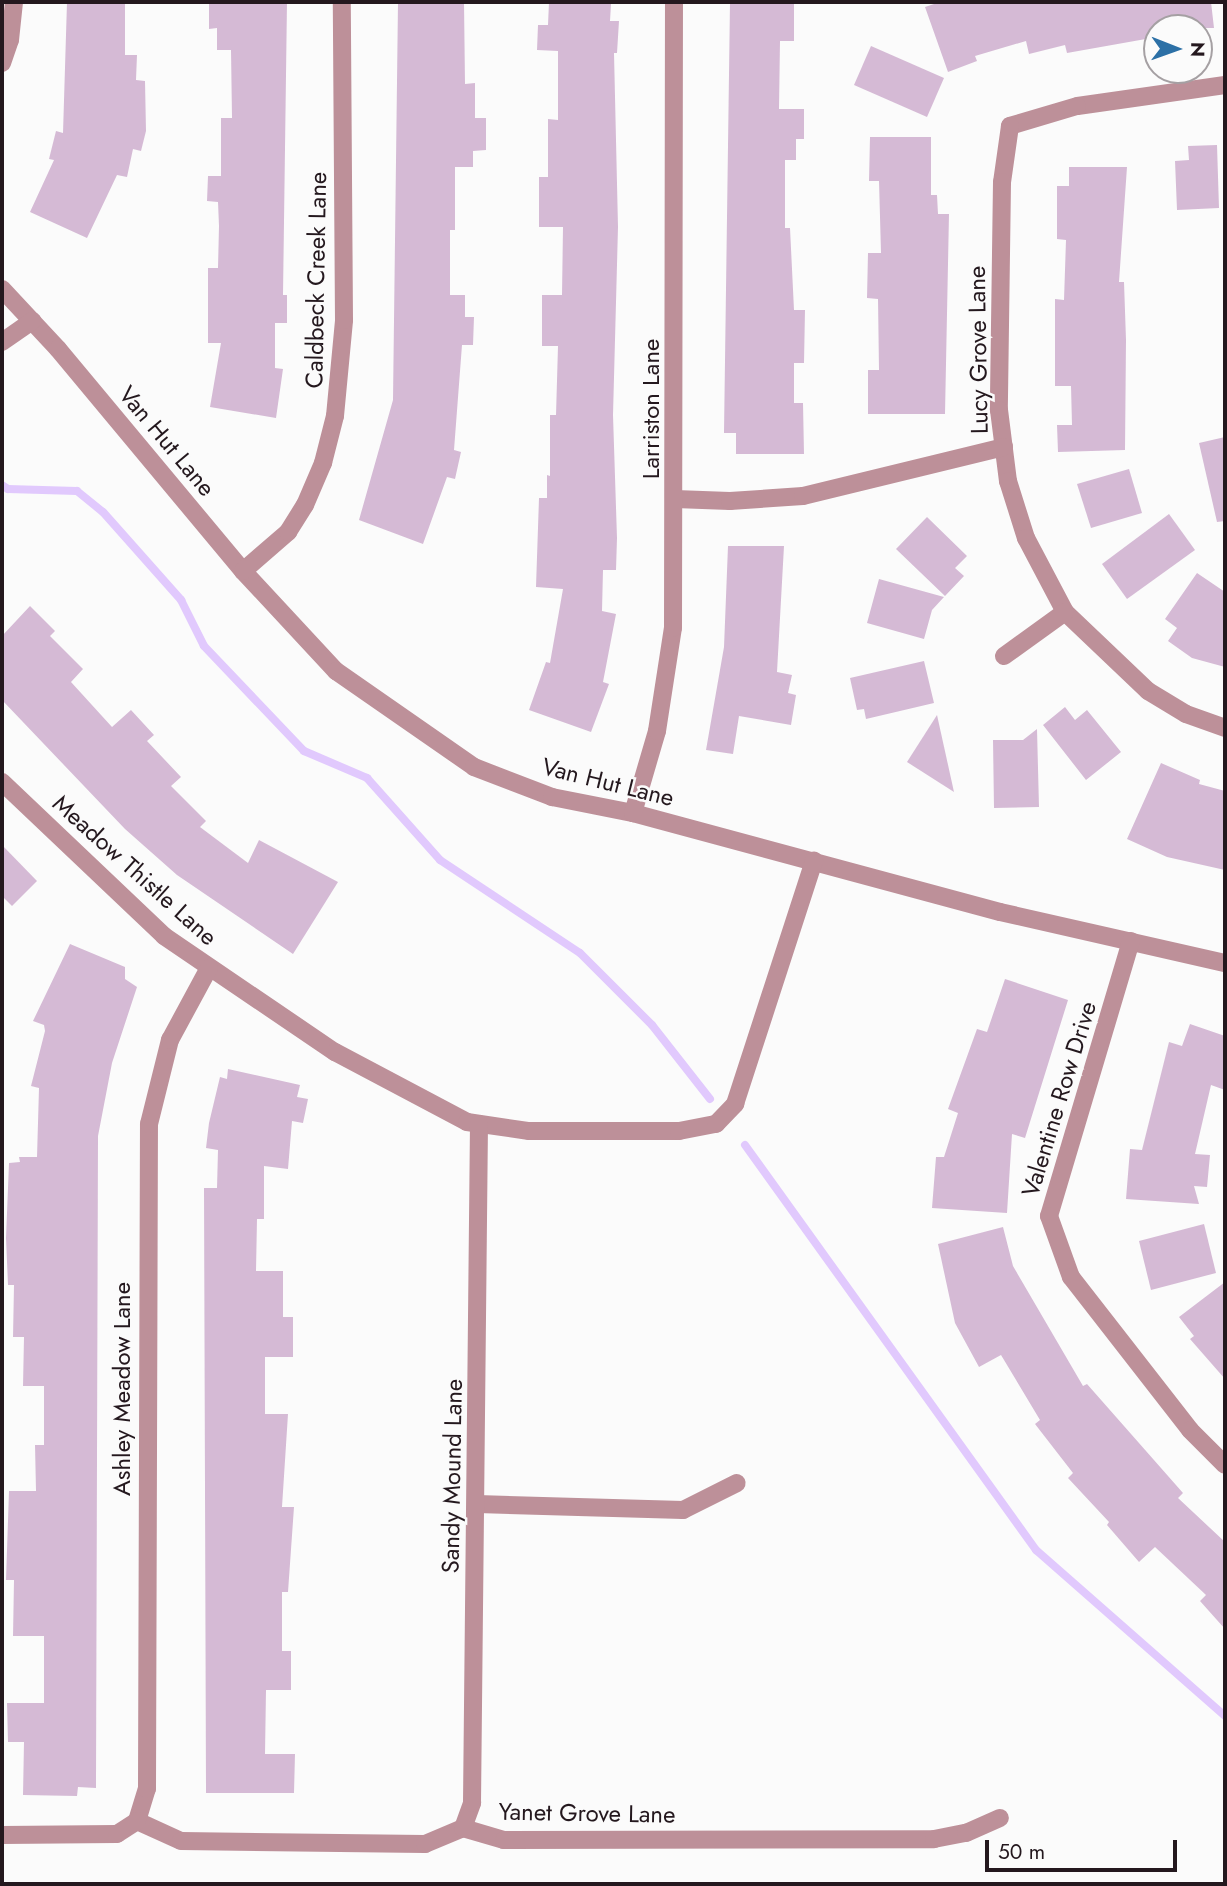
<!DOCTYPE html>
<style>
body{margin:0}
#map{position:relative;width:1227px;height:1886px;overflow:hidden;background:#fbfbfb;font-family:Jost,sans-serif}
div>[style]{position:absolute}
.stream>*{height:8px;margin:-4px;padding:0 4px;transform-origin:4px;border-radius:4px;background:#e1c9fd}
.building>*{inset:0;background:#d5bad5}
.minor>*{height:18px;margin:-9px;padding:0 9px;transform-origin:9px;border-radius:9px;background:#bd9099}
span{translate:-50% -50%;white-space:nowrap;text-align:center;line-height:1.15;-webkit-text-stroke:5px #fbfbfb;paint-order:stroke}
.street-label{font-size:24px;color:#24181e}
.frame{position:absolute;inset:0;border:4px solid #24181e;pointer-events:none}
.north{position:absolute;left:1143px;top:14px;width:70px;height:70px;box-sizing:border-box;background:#fbfbfb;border:2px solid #a5a0a3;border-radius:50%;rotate:91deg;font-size:19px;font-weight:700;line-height:28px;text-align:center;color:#24181e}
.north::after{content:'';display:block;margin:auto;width:24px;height:32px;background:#2c70a6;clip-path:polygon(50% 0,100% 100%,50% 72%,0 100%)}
.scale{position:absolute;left:985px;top:1840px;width:192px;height:32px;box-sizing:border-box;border:4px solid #24181e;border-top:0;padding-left:9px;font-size:21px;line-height:24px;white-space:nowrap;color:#24181e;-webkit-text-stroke:5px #fbfbfb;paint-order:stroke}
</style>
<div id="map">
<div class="stream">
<div style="left:2px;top:485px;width:7px;rotate:34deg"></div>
<div style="left:8px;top:489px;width:69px;rotate:1.7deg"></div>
<div style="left:77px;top:491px;width:33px;rotate:39deg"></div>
<div style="left:103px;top:512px;width:118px;rotate:48.4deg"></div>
<div style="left:181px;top:600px;width:51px;rotate:63.4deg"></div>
<div style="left:204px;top:646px;width:145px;rotate:46.4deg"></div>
<div style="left:304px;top:751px;width:69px;rotate:23.2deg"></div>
<div style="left:367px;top:778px;width:110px;rotate:48.3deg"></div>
<div style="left:440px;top:860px;width:168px;rotate:33.6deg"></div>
<div style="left:580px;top:953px;width:102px;rotate:45deg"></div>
<div style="left:652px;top:1025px;width:94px;rotate:51.9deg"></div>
<div style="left:745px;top:1145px;width:499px;rotate:54.3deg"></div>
<div style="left:1036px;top:1550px;width:252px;rotate:41.3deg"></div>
</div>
<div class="building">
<div style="clip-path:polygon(67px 2px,125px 2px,125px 55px,137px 55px,136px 80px,145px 81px,146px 131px,141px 151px,133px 149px,127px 177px,117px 175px,87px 238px,30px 212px,54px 160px,49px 159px,56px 131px,63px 133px)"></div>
<div style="clip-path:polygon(209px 2px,287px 2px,283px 295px,287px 295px,287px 323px,275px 323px,275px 368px,283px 369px,276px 418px,210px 407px,221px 343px,208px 343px,208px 268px,218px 268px,219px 226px,218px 202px,207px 201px,208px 176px,221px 176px,221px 118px,232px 118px,231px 50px,217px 50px,217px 28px,209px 29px)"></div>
<div style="clip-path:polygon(398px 2px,464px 2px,465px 84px,475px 83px,475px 118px,486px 118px,486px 150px,473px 151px,473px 167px,455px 167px,455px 230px,450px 230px,450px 295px,465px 295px,465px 317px,474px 317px,473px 345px,462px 345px,454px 450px,461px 452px,455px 479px,447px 477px,423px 544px,359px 520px,393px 400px)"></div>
<div style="clip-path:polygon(549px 2px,611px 4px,610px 21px,619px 21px,617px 53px,614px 53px,618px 227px,613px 415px,617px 538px,616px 570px,603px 570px,602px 611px,616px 614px,603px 682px,609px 684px,591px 732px,529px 710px,546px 662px,550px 663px,563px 589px,536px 587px,539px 498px,547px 498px,547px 475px,550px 476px,550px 415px,556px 415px,558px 346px,542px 346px,542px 295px,562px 295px,563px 227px,539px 227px,539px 177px,548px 177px,548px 119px,558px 120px,558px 51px,537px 50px,538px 25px,548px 25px)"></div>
<div style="clip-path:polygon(730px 2px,794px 2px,794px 41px,780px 41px,779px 109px,804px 109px,804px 139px,796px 139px,796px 160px,785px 160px,785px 228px,790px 228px,794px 310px,805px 310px,804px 363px,794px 363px,794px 403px,803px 403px,804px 454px,736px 454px,736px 433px,724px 433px)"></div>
<div style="clip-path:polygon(940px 2px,1211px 2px,1214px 28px,1157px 28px,1157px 37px,1067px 53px,1065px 45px,1029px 54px,1026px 41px,975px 56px,977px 61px,948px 72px,925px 7px)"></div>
<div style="clip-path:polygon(871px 46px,944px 78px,927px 117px,854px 85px)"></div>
<div style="clip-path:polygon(870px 137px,931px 137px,931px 195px,937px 195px,938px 214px,949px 214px,945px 414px,868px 414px,868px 370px,879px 370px,878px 299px,867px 298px,868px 253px,881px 253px,879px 181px,869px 181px)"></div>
<div style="clip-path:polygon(1217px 145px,1219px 208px,1177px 210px,1175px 161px,1189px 160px,1188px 146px)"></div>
<div style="clip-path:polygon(1069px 167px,1127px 167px,1119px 282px,1124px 282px,1126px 340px,1125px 450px,1058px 452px,1057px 425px,1072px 425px,1071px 386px,1055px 386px,1055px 299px,1064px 300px,1066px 240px,1057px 239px,1057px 186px,1069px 186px)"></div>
<div style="clip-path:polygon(1225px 437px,1225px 521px,1217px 522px,1199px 443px)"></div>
<div style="clip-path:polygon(1129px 469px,1142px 513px,1091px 528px,1077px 484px)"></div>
<div style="clip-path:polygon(1169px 514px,1195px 550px,1127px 599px,1102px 564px)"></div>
<div style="clip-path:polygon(927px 517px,967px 556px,955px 568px,964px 576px,945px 596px,896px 549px)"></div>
<div style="clip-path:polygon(728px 546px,784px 546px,777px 672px,792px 675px,788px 693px,796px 695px,791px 725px,739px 716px,733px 754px,706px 750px,724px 647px)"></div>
<div style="clip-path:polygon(1197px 573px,1225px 592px,1225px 667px,1192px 658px,1168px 641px,1177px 628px,1165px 619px)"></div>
<div style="clip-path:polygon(879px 579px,944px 597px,932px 610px,924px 639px,867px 623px)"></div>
<div style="clip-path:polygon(30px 606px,55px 631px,50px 636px,83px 669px,71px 682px,112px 727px,131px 710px,154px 735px,147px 741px,181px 777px,171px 786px,206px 821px,200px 827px,248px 863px,259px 840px,338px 882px,293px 954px,177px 875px,125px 829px,2px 700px,2px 636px)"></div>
<div style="clip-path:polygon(924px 661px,934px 703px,866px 719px,864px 709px,857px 710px,850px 678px)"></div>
<div style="clip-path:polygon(1065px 707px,1075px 720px,1087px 710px,1121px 752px,1086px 780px,1043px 725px)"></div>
<div style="clip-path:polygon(937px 715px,954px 792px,907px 762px)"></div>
<div style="clip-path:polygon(1037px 729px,1039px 807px,994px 808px,993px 740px,1023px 740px)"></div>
<div style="clip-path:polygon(1161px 763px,1200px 780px,1199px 784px,1225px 791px,1225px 870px,1167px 857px,1127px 839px)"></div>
<div style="clip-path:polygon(2px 845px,37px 881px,12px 906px,2px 896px)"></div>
<div style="clip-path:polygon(70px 944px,125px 967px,125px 979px,137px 987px,112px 1063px,98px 1136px,96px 1788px,78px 1787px,77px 1796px,23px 1795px,24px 1742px,8px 1742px,7px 1703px,44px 1703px,44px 1636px,13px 1636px,14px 1580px,6px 1580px,9px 1491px,36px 1491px,35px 1445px,44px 1445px,44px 1386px,23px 1386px,24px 1337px,13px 1337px,14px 1285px,8px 1285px,6px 1238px,9px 1163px,20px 1162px,19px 1157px,37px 1157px,39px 1088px,31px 1086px,45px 1031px,44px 1025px,33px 1021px)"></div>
<div style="clip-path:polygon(1005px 979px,1068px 1000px,1025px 1138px,1012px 1134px,1007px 1213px,932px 1208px,936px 1157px,944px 1157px,958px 1113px,948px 1109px,977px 1029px,987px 1032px)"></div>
<div style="clip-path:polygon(1190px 1024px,1225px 1036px,1225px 1090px,1211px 1085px,1195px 1154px,1210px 1155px,1207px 1187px,1194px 1186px,1199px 1204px,1126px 1199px,1130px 1149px,1142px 1150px,1169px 1042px,1182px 1046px)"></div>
<div style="clip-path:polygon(228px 1069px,300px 1085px,297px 1097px,308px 1099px,303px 1123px,292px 1121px,288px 1169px,264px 1166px,264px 1219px,257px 1219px,256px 1271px,283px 1271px,283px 1317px,293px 1317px,293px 1357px,265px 1357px,265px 1414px,288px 1414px,282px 1507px,294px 1507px,288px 1592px,282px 1592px,282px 1651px,291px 1651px,291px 1690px,266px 1690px,265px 1754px,295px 1754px,294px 1793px,206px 1793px,204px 1188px,217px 1188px,218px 1150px,206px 1148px,209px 1123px,220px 1077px,227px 1079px)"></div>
<div style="clip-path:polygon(1204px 1224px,1216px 1273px,1151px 1290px,1139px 1241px)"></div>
<div style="clip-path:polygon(1003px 1227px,1013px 1266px,1083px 1386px,1087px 1384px,1183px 1493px,1178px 1498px,1225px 1542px,1225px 1629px,1200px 1601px,1206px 1595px,1155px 1547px,1139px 1562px,1107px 1525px,1109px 1522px,1068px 1478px,1073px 1473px,1035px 1424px,1040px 1420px,1001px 1355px,979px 1367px,955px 1323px,938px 1244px)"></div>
<div style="clip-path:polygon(1225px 1282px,1225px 1379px,1190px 1339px,1194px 1336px,1179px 1317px)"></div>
</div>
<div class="minor">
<div style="left:2px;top:63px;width:24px;rotate:-71deg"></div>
<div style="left:10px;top:40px;width:38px;rotate:-84deg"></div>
<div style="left:1225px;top:85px;width:149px;rotate:171.9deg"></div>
<div style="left:1077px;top:106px;width:70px;rotate:163.4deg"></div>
<div style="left:1010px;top:126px;width:57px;rotate:98.1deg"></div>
<div style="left:1002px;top:182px;width:228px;rotate:90.8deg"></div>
<div style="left:999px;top:410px;width:72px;rotate:82.8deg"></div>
<div style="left:1008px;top:481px;width:60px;rotate:72.5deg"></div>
<div style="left:1026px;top:538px;width:84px;rotate:62.2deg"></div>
<div style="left:1065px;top:612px;width:115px;rotate:43.6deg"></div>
<div style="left:1148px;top:691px;width:44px;rotate:31.2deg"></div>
<div style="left:1186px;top:714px;width:41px;rotate:19.7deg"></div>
<div style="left:2px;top:289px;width:82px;rotate:47deg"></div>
<div style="left:58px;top:349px;width:289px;rotate:50.2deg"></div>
<div style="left:243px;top:571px;width:137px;rotate:47.1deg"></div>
<div style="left:336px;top:671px;width:168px;rotate:34.8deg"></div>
<div style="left:474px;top:767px;width:84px;rotate:21deg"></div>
<div style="left:552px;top:797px;width:83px;rotate:11.2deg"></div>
<div style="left:633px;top:813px;width:380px;rotate:15.1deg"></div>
<div style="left:1000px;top:912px;width:231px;rotate:12.8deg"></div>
<div style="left:2px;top:342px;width:37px;rotate:-35deg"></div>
<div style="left:675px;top:499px;width:55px;rotate:2.1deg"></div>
<div style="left:730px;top:501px;width:73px;rotate:-3.9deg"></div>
<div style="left:803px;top:496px;width:207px;rotate:-13.7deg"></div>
<div style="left:243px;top:571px;width:60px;rotate:-40.9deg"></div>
<div style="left:288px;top:532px;width:32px;rotate:-58deg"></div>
<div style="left:305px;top:505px;width:46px;rotate:-66.8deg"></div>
<div style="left:323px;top:463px;width:49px;rotate:-75.7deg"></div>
<div style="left:335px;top:416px;width:96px;rotate:-84.6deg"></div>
<div style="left:344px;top:320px;width:318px;rotate:-90.4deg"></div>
<div style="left:1004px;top:656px;width:75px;rotate:-35.8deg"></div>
<div style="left:2px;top:782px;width:224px;rotate:43.5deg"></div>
<div style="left:164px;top:936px;width:207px;rotate:34.2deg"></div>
<div style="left:335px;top:1052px;width:149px;rotate:27.9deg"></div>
<div style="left:467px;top:1122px;width:63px;rotate:8.3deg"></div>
<div style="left:529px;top:1131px;width:150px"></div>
<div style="left:679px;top:1131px;width:38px;rotate:-11deg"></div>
<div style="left:716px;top:1124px;width:28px;rotate:-46deg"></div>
<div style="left:735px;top:1104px;width:256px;rotate:-72deg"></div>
<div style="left:633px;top:813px;width:85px;rotate:-73.7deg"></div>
<div style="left:657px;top:731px;width:104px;rotate:-81.2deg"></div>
<div style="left:673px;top:628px;width:626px;rotate:-89.91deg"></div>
<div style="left:1131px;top:941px;width:287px;rotate:106.6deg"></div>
<div style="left:1049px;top:1216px;width:65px;rotate:70.2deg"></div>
<div style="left:1071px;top:1277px;width:194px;rotate:52.1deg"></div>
<div style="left:1190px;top:1430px;width:49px;rotate:45deg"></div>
<div style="left:477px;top:1504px;width:206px;rotate:1.7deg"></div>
<div style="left:683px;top:1510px;width:60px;rotate:-26.6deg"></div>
<div style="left:137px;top:1821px;width:48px;rotate:24.4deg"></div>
<div style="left:181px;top:1841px;width:244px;rotate:0.7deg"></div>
<div style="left:425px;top:1844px;width:41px;rotate:-22.8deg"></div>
<div style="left:463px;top:1828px;width:43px;rotate:16.3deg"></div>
<div style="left:504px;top:1840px;width:430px;rotate:-0.1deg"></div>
<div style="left:934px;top:1839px;width:33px;rotate:-11deg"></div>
<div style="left:966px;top:1833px;width:37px;rotate:-24deg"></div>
<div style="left:137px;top:1821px;width:34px;rotate:-73deg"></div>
<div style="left:147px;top:1789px;width:665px;rotate:-89.83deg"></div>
<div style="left:149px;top:1124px;width:87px;rotate:-76deg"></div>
<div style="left:170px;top:1040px;width:82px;rotate:-61.6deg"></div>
<div style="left:463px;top:1828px;width:27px;rotate:-70deg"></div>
<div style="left:472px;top:1803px;width:679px;rotate:-89.41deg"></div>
<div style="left:2px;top:1835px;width:115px;rotate:-0.5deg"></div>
<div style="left:117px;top:1834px;width:24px;rotate:-33deg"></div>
</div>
<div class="street-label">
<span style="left:316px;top:280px;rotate:-89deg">Caldbeck Creek Lane</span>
<span style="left:978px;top:350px;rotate:-91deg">Lucy Grove Lane</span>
<span style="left:651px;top:409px;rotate:-90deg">Larriston Lane</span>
<span style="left:167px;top:441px;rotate:50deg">Van Hut Lane</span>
<span style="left:608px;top:782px;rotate:14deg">Van Hut Lane</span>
<span style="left:135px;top:870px;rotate:42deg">Meadow Thistle Lane</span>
<span style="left:1059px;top:1099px;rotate:-73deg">Valentine Row Drive</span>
<span style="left:122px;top:1389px;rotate:-90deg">Ashley Meadow Lane</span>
<span style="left:452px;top:1476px;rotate:-89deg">Sandy Mound Lane</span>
<span style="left:587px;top:1813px;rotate:1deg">Yanet Grove Lane</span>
</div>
<div class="frame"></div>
<div class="north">N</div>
<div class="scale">50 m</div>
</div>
